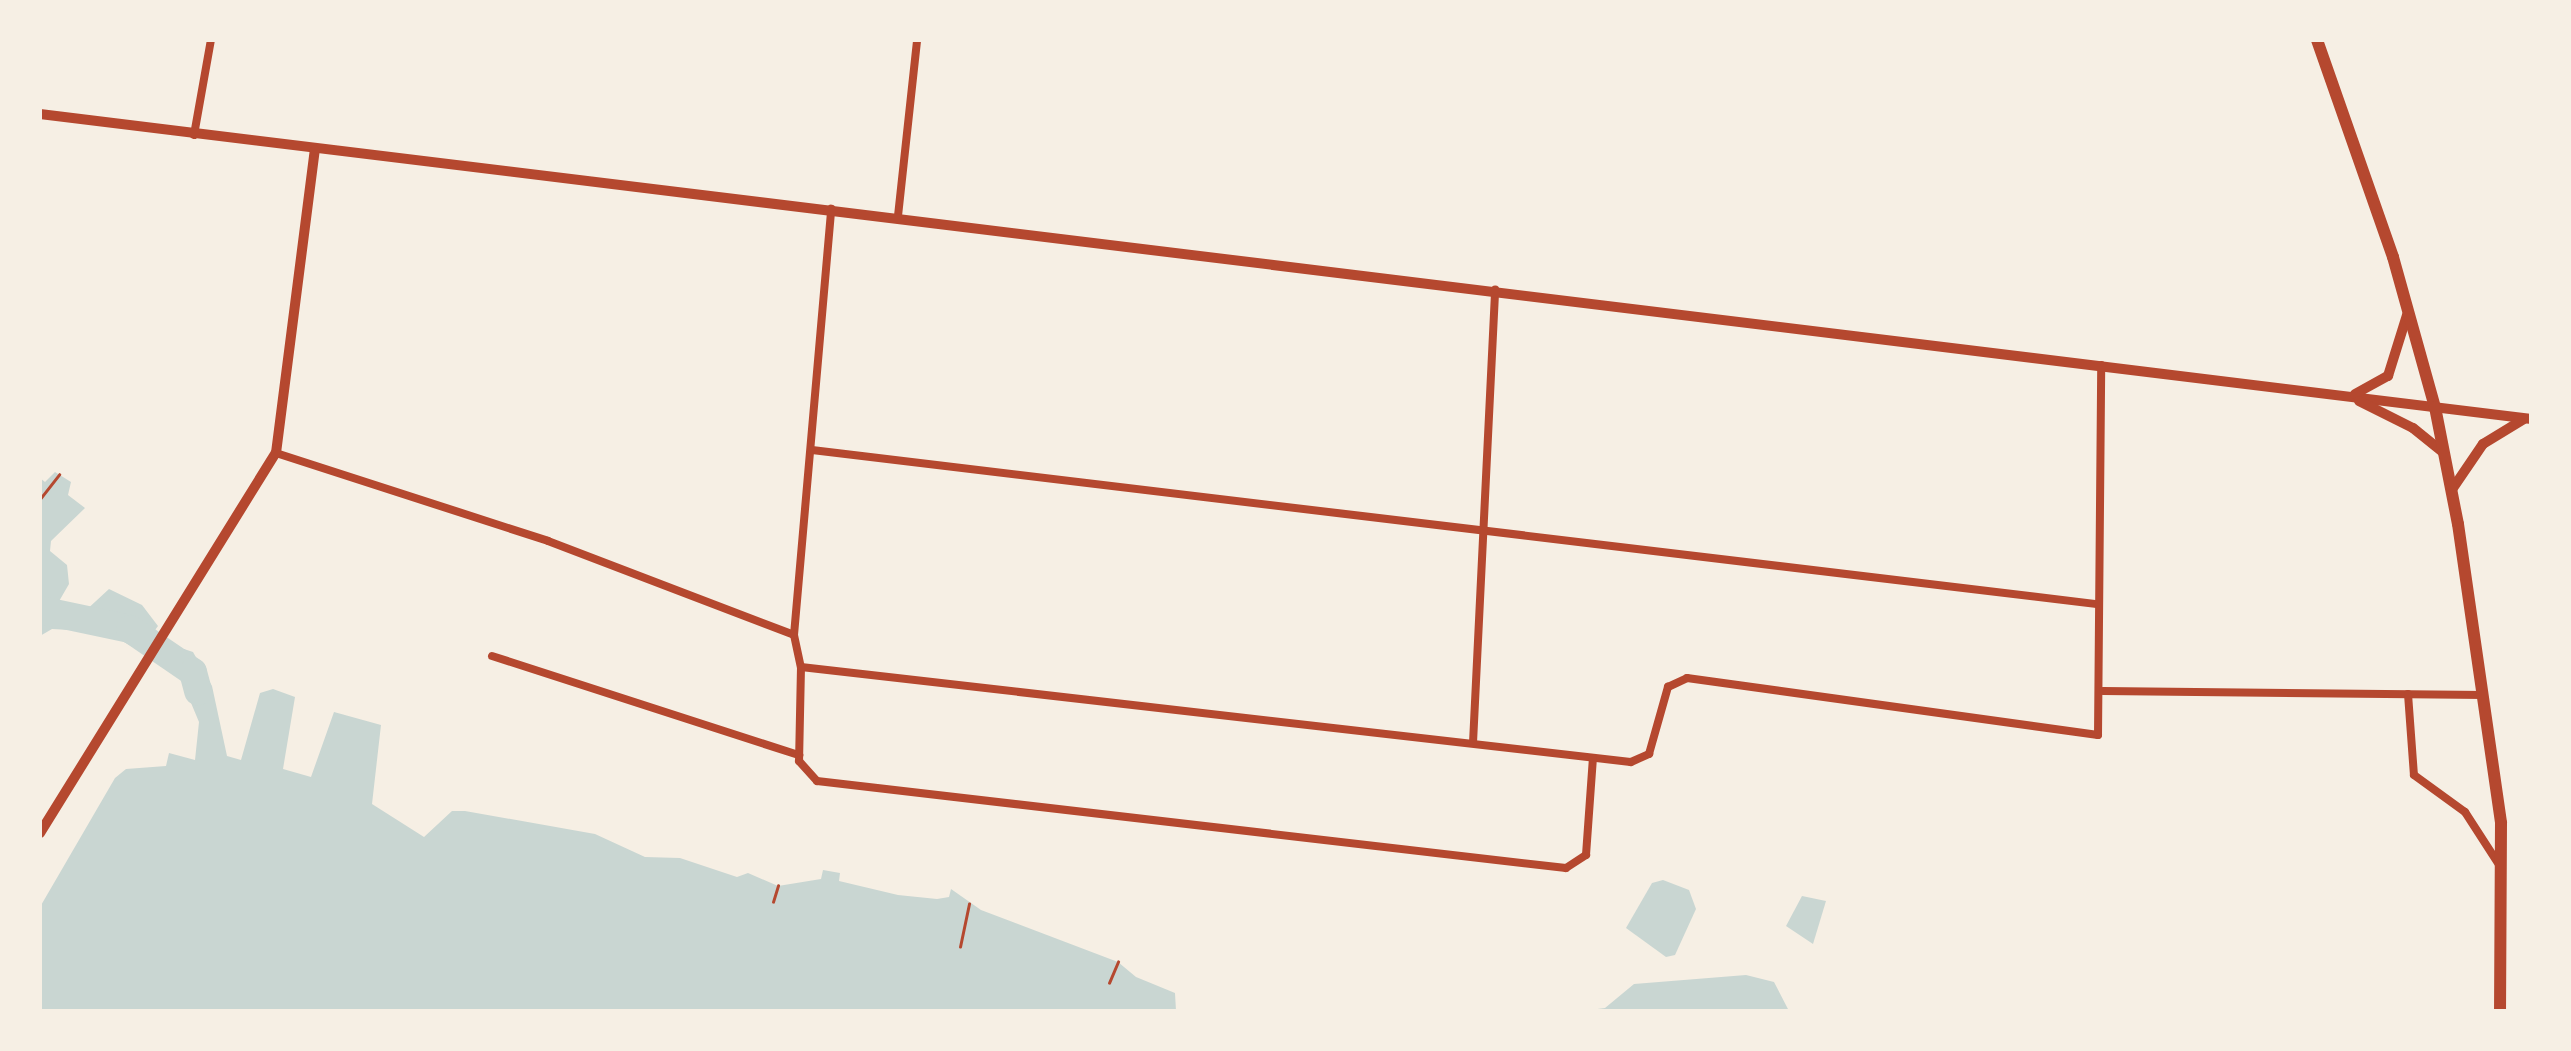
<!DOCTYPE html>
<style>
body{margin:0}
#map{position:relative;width:2571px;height:1051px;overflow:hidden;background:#f6efe4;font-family:Georgia,serif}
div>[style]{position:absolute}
.water>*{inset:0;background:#c9d6d2}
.river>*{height:28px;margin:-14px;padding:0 14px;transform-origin:14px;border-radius:14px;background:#c9d6d2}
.path>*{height:2.5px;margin:-1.25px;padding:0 1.25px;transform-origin:1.25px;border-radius:1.25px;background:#b5482f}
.minor>*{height:8px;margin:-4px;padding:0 4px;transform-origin:4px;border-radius:4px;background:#b5482f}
.tertiary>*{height:10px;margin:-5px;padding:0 5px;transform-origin:5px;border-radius:5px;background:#b5482f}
.primary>*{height:12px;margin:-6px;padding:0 6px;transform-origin:6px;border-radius:6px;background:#b5482f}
span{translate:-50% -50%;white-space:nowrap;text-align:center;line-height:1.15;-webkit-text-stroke:8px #f6efe4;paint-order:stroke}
.frame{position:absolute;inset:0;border:42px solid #f6efe4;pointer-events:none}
</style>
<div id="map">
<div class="water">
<div style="clip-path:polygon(55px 472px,71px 482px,68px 495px,85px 508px,51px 541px,50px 551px,67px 565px,69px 584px,58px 603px,83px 613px,109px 589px,142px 605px,158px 626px,140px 651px,106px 632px,52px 629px,40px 636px,40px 478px,45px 482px)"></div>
<div style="clip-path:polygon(184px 649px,193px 652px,212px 686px,227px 756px,241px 760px,260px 693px,273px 689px,295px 697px,283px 769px,311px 777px,334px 712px,381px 725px,372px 804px,424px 837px,452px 811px,465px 811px,595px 834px,645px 857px,680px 858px,737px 877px,748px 873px,778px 886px,821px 879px,823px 870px,840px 873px,839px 881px,898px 895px,937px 899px,949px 897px,951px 889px,981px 910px,1118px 962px,1136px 977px,1175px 993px,1176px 1011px,40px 1011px,40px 907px,115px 778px,126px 769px,166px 766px,169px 753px,195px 760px,199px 722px,181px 679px)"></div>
<div style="clip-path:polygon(1663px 880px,1689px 890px,1696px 909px,1675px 955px,1666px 957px,1626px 928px,1652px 883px)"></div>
<div style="clip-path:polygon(1802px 896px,1826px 901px,1813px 944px,1786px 926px)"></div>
<div style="clip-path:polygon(1746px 975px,1774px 982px,1789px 1011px,1582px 1011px,1605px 1008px,1634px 984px)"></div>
</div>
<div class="river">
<div style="left:40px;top:610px;width:92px;rotate:11.9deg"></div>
<div style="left:130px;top:629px;width:76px;rotate:34.3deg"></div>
<div style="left:193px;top:672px;width:20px;rotate:75deg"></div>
</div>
<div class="path">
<div style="left:40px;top:499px;width:31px;rotate:-52deg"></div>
<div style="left:773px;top:902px;width:17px;rotate:-73deg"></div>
<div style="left:960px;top:947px;width:44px;rotate:-78.2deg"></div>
<div style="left:1109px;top:983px;width:23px;rotate:-67deg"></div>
</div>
<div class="minor">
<div style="left:194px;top:135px;width:97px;rotate:-79.9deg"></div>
<div style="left:898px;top:216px;width:177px;rotate:-83.8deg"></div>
<div style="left:812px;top:450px;width:1292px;rotate:6.84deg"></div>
<div style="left:276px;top:453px;width:286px;rotate:17.9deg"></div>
<div style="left:548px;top:541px;width:263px;rotate:20.9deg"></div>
<div style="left:794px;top:635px;width:33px;rotate:78deg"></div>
<div style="left:801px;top:667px;width:835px;rotate:6.53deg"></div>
<div style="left:1631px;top:762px;width:20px;rotate:-24deg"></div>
<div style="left:1649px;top:754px;width:70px;rotate:-74.2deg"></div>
<div style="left:1668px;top:687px;width:21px;rotate:-25deg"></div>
<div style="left:1687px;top:678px;width:415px;rotate:7.9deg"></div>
<div style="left:2098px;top:735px;width:370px;rotate:-89.5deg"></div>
<div style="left:794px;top:635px;width:428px;rotate:-85deg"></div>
<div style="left:492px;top:656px;width:323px;rotate:17.9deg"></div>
<div style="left:801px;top:667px;width:94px;rotate:91.2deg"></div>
<div style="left:799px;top:761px;width:27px;rotate:48deg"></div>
<div style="left:817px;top:781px;width:754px;rotate:6.63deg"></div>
<div style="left:1566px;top:868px;width:24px;rotate:-33deg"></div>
<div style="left:1586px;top:855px;width:97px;rotate:-85.9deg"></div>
<div style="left:2103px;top:691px;width:381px;rotate:0.6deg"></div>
<div style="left:2408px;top:694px;width:81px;rotate:85.8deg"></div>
<div style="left:2414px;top:775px;width:63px;rotate:36deg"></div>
<div style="left:2465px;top:812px;width:61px;rotate:57.1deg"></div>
<div style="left:1473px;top:743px;width:454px;rotate:-87.2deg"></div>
</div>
<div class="tertiary">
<div style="left:40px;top:114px;width:2510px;rotate:6.98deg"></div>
<div style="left:2355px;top:394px;width:38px;rotate:-29deg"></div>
<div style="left:2388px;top:376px;width:64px;rotate:-72.7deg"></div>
<div style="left:2359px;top:401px;width:60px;rotate:26.6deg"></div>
<div style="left:2413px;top:428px;width:40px;rotate:39deg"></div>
<div style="left:2451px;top:491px;width:57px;rotate:-55.8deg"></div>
<div style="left:2483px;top:444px;width:48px;rotate:-31.4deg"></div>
<div style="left:40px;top:833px;width:447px;rotate:-58.2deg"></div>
<div style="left:276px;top:453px;width:305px;rotate:-82.7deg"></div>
</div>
<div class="primary">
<div style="left:2317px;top:40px;width:230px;rotate:70.7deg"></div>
<div style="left:2393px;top:257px;width:156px;rotate:74.4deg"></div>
<div style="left:2435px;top:407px;width:119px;rotate:78.9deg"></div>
<div style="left:2458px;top:524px;width:302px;rotate:81.8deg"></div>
<div style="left:2501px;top:823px;width:188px;rotate:90.3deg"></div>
</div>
<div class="frame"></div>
</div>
